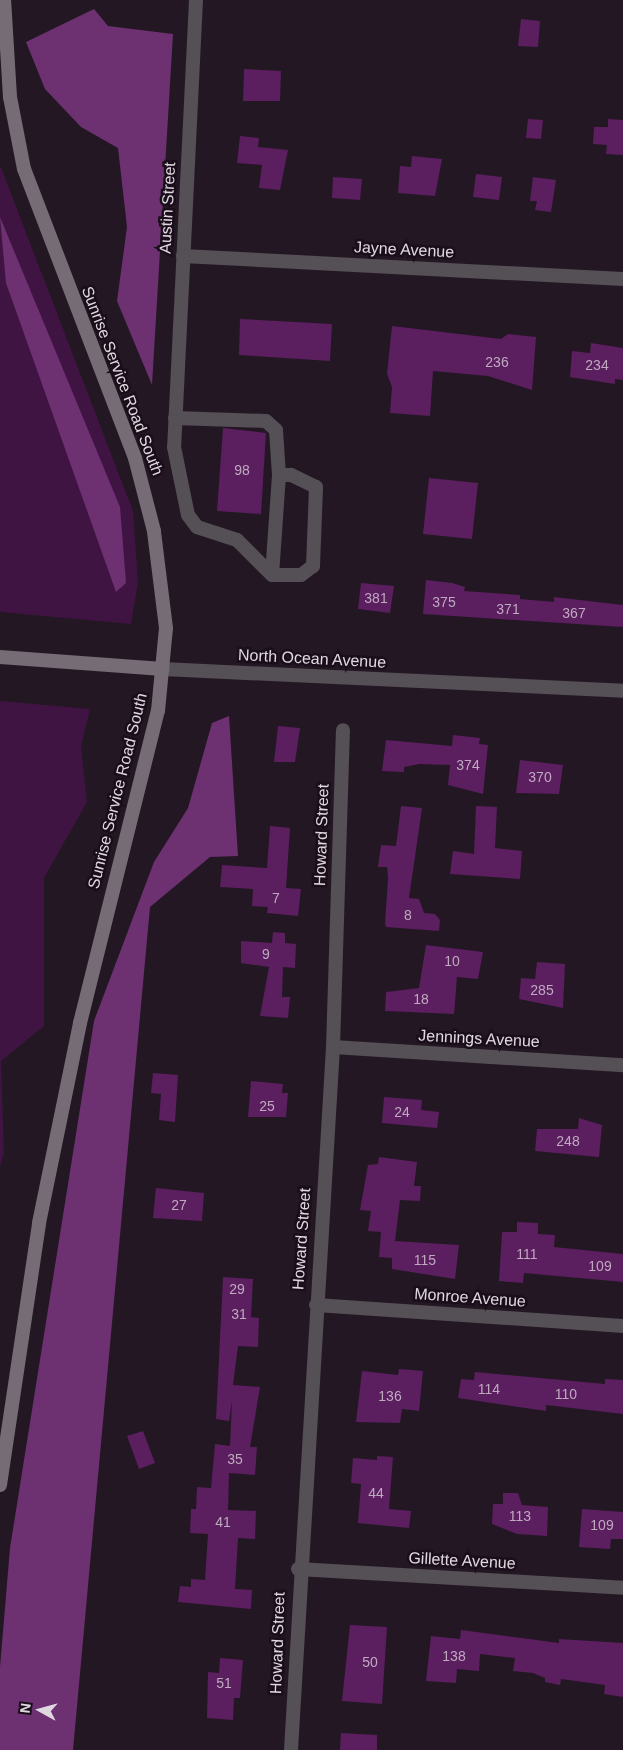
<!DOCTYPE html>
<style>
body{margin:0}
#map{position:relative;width:623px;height:1750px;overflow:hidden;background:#231723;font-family:Helvetica,sans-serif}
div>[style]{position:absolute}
.green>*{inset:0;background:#3f1442}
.forest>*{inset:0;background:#6d3071}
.building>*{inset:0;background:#5b1e5f}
.minor>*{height:14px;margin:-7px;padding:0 7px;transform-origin:7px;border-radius:7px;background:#554f56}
.tertiary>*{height:14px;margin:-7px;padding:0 7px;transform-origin:7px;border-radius:7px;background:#554f56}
.secondary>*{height:14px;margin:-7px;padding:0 7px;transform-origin:7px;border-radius:7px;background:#766c76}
span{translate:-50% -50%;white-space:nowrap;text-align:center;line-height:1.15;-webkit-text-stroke:5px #190e1a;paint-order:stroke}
.number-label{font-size:14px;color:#bfaac0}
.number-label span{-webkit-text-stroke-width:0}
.street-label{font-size:16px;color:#e0d8e0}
.north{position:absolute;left:15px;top:1685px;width:50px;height:50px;-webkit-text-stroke:4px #190e1a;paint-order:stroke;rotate:277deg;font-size:14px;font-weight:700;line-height:20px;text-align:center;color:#e0d8e0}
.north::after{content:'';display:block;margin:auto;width:18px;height:22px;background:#e0d8e0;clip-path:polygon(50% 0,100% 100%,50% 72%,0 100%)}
</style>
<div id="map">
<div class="green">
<div style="clip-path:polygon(0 165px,133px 511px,138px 583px,131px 624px,0 612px)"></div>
<div style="clip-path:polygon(0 701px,90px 709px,81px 746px,87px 802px,44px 878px,44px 1026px,1px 1061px,4px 1153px,0 1167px)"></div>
</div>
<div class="forest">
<div style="clip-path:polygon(94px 9px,108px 26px,173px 34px,152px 385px,117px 301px,127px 227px,118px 148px,81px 127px,45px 89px,26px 42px)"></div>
<div style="clip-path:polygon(0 217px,120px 507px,126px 583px,116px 592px,6px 283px)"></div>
<div style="clip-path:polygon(229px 716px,238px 856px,210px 857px,150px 907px,73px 1750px,0 1750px,0 1667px,10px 1548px,94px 1021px,154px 862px,188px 808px,212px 723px)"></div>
</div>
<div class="building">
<div style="clip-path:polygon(521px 19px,540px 21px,538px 47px,518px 46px)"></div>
<div style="clip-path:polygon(244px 69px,281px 71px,280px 101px,243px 101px)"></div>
<div style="clip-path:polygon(528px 119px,543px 120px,541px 139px,526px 138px)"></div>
<div style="clip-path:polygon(608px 119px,623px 120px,623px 155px,606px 154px,607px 145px,593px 144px,594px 127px,608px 127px)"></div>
<div style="clip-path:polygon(240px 136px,259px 138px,258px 147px,288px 150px,280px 190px,259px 188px,262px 165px,237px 163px)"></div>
<div style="clip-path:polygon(412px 156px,442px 159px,435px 196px,398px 193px,400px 166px,411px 167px)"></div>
<div style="clip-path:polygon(476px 174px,502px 177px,499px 200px,473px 197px)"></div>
<div style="clip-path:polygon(333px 177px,362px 179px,360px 200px,332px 198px)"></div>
<div style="clip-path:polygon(533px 177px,556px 180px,551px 212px,535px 210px,537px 201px,530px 201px)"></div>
<div style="clip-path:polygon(240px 319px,332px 324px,330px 361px,239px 355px)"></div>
<div style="clip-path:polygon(392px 326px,501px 339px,508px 334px,536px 337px,532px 390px,488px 376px,433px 371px,430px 416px,390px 413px,392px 387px,387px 374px)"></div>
<div style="clip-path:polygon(591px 343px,623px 348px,623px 380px,615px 379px,615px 384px,570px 377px,572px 351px,590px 353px)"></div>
<div style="clip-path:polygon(223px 428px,266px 433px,261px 514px,217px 511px)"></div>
<div style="clip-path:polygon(429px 478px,478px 483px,472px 539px,423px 534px)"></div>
<div style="clip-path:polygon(426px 580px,452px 583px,465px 587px,464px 591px,520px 595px,520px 599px,554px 602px,554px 597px,623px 605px,623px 627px,423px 614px)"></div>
<div style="clip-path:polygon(361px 583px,394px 586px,390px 613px,358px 609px)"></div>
<div style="clip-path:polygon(278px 726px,300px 728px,295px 762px,274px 762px)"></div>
<div style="clip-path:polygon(453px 735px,480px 738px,479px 744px,488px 745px,483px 794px,448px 785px,450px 765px,419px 764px,404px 767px,404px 772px,382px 771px,386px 740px,452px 746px)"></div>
<div style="clip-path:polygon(520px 760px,563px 765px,559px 794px,516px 793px)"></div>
<div style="clip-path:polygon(401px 806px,422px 808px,409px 898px,419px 899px,424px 913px,435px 914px,440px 920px,439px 931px,386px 927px,385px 924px,388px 878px,387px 867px,378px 867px,381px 845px,396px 846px)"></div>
<div style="clip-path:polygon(476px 806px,497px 807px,495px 848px,522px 851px,520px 879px,450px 874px,453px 851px,474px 854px)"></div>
<div style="clip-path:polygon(270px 826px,290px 828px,286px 888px,301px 889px,298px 916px,267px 913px,268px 907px,252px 906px,253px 889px,220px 887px,222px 865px,267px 868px)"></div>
<div style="clip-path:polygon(273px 932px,285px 933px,285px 943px,296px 944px,295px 968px,283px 967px,282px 997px,290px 997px,288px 1018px,260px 1016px,269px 967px,241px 963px,241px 941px,272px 943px)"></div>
<div style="clip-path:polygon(426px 945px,483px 952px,478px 979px,457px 977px,454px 1014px,385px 1011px,386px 992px,419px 988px)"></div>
<div style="clip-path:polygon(537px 962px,565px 964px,563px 1008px,519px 999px,521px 978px,535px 979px)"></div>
<div style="clip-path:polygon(153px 1073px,178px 1075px,175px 1122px,159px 1120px,161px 1094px,151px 1093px)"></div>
<div style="clip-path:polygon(251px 1081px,283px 1084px,282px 1093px,288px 1093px,286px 1117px,248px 1117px)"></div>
<div style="clip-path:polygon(384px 1097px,422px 1100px,421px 1110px,439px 1112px,437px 1128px,382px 1123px)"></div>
<div style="clip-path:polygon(579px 1118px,602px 1125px,599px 1157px,535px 1151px,537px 1129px,578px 1129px)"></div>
<div style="clip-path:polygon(379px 1157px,417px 1162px,414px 1186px,421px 1186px,420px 1201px,400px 1200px,395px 1241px,459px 1245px,455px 1279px,392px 1269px,392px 1258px,379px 1257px,381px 1232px,368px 1231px,371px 1211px,360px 1210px,368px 1165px,378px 1164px)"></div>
<div style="clip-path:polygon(156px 1188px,204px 1193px,202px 1221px,153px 1218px)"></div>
<div style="clip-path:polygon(517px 1222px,538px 1223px,538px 1234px,555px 1235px,554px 1247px,623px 1254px,623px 1282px,524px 1273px,523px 1283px,499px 1281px,502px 1232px,517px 1232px)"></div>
<div style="clip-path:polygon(223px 1277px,253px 1279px,251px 1317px,259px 1318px,258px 1347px,238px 1346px,233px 1385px,260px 1387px,250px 1447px,257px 1447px,255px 1475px,229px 1473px,228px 1510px,256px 1511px,255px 1539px,238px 1538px,235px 1589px,252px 1590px,251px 1609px,178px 1602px,180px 1586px,191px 1587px,191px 1579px,205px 1580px,208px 1534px,190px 1533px,191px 1509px,196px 1509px,197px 1487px,211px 1488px,215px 1444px,230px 1446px,232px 1401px,229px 1421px,216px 1419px)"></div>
<div style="clip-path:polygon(399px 1369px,423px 1371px,419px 1411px,402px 1409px,400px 1423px,356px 1422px,362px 1371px,398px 1375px)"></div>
<div style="clip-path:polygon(475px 1372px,605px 1384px,605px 1379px,623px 1380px,623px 1414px,546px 1405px,546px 1411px,458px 1398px,461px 1379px,474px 1380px)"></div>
<div style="clip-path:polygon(143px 1431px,155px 1463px,139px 1469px,127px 1436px)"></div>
<div style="clip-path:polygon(377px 1456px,393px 1457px,389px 1509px,411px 1511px,409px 1528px,358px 1523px,361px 1484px,351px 1483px,353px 1458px,377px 1460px)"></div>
<div style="clip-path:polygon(503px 1493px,518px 1493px,522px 1505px,548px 1507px,547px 1536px,517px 1534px,492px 1524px,493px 1504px,503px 1504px)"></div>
<div style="clip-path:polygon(582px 1509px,623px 1512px,623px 1539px,611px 1539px,610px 1549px,579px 1547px)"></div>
<div style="clip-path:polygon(350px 1625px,387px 1627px,382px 1704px,342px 1701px)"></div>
<div style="clip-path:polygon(461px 1630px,559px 1643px,559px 1639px,623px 1643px,623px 1697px,604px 1694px,605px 1685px,561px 1679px,560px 1685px,545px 1682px,545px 1678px,533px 1673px,513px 1671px,515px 1658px,480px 1654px,479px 1671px,457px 1669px,456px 1683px,426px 1681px,431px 1636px,460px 1639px)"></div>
<div style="clip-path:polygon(220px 1658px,243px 1660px,240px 1698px,234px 1698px,233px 1720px,207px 1718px,208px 1672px,219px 1673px)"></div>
<div style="clip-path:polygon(341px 1733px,377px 1735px,377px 1750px,340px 1750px)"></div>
</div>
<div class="minor">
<div style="left:196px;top:0;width:448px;rotate:92.8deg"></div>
<div style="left:174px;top:447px;width:69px;rotate:78.4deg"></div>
<div style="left:188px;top:515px;width:15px;rotate:53deg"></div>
<div style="left:197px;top:527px;width:42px;rotate:18deg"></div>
<div style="left:237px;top:540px;width:49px;rotate:45deg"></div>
<div style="left:272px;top:575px;width:29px"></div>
<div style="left:301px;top:575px;width:15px;rotate:-37deg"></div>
<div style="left:313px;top:566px;width:79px;rotate:-87.8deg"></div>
<div style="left:316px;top:487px;width:28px;rotate:-154deg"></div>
<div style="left:291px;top:475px;width:12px;rotate:180deg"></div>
<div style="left:183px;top:256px;width:441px;rotate:3deg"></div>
<div style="left:175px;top:418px;width:91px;rotate:1.9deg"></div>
<div style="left:266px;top:421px;width:13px;rotate:42deg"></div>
<div style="left:276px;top:430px;width:45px;rotate:86.2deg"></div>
<div style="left:279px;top:475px;width:100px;rotate:94deg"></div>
<div style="left:333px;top:1047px;width:291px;rotate:3.6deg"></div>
<div style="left:316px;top:1305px;width:308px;rotate:3.9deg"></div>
<div style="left:298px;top:1569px;width:326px;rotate:3.3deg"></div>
<div style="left:291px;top:1750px;width:704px;rotate:-86.58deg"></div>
<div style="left:333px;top:1047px;width:317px;rotate:-88.2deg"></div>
</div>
<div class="tertiary">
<div style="left:163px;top:669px;width:461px;rotate:2.7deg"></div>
</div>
<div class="secondary">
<div style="left:0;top:657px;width:163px;rotate:4.2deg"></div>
<div style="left:0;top:1485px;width:265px;rotate:-81.5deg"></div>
<div style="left:39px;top:1223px;width:204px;rotate:-78.4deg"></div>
<div style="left:80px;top:1023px;width:322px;rotate:-76deg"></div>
<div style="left:158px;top:711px;width:83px;rotate:-84.5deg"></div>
<div style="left:166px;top:628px;width:98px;rotate:-97.1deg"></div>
<div style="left:154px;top:531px;width:75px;rotate:-104.6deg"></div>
<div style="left:135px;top:458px;width:310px;rotate:-111deg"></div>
<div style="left:24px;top:169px;width:73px;rotate:-101deg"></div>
<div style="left:10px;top:97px;width:97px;rotate:-93.5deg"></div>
</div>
<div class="number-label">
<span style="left:497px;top:362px">236</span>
<span style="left:597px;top:365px">234</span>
<span style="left:242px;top:470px">98</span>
<span style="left:376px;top:598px">381</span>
<span style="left:444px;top:602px">375</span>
<span style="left:508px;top:609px">371</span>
<span style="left:574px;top:613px">367</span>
<span style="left:468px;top:765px">374</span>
<span style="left:540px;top:777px">370</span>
<span style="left:276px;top:898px">7</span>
<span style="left:408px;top:915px">8</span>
<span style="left:266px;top:954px">9</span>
<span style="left:452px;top:961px">10</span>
<span style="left:542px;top:990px">285</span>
<span style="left:421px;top:999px">18</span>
<span style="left:267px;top:1106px">25</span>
<span style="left:402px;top:1112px">24</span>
<span style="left:568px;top:1141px">248</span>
<span style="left:179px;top:1205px">27</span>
<span style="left:527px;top:1254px">111</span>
<span style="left:425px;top:1260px">115</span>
<span style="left:600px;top:1266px">109</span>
<span style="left:237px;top:1289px">29</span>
<span style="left:239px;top:1314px">31</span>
<span style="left:489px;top:1389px">114</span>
<span style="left:566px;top:1394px">110</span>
<span style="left:390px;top:1396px">136</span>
<span style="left:235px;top:1459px">35</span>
<span style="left:376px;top:1493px">44</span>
<span style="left:520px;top:1516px">113</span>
<span style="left:223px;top:1522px">41</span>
<span style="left:602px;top:1525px">109</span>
<span style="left:454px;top:1656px">138</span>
<span style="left:370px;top:1662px">50</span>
<span style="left:224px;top:1683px">51</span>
</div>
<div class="street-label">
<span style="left:168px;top:208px;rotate:-87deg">Austin Street</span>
<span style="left:404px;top:250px;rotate:3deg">Jayne Avenue</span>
<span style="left:122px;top:381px;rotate:69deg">Sunrise Service Road South</span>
<span style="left:312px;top:659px;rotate:3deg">North Ocean Avenue</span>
<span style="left:118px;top:791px;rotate:-76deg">Sunrise Service Road South</span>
<span style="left:322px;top:835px;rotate:-88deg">Howard Street</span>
<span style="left:479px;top:1039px;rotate:3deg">Jennings Avenue</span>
<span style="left:302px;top:1239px;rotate:-86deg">Howard Street</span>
<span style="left:470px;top:1298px;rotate:4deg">Monroe Avenue</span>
<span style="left:462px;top:1561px;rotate:3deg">Gillette Avenue</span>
<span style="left:278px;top:1643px;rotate:-88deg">Howard Street</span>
</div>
<div class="north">N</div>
</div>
